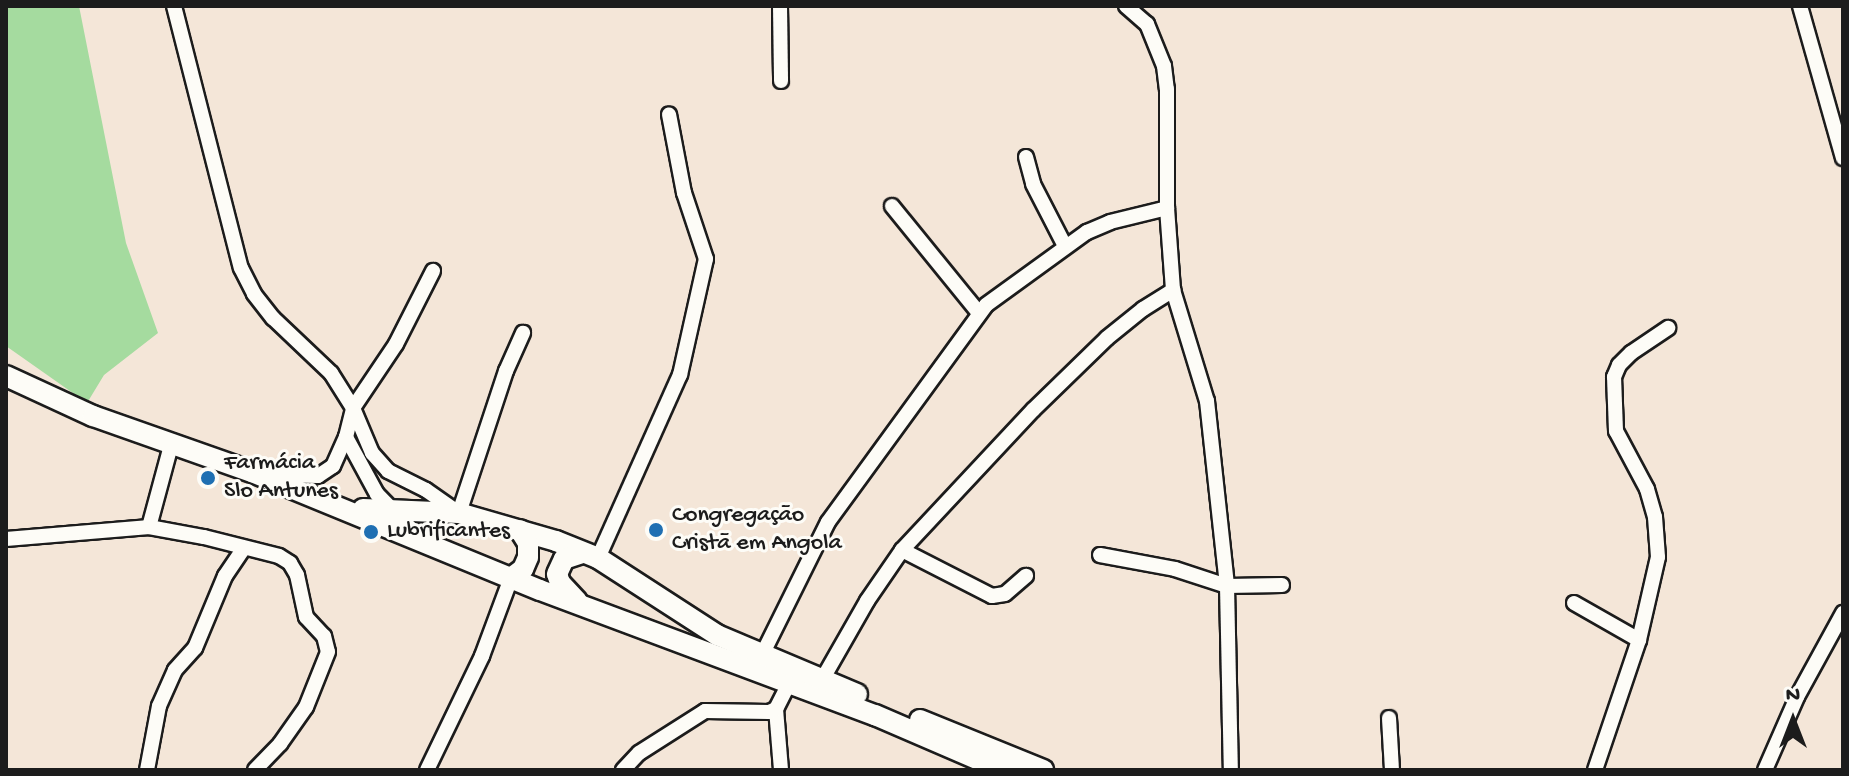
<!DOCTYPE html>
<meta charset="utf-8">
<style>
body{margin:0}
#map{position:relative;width:1849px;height:776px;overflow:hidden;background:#f4e6d8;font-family:"Gochi Hand",sans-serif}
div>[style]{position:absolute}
.green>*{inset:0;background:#a5db9f}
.roads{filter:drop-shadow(2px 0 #1c1c1c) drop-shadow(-2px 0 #1c1c1c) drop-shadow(0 2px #1c1c1c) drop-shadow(0 -2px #1c1c1c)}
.street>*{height:14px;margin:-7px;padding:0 7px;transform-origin:7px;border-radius:7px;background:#fdfcf7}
.secondary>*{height:20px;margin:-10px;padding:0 10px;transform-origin:10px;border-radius:10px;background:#fdfcf7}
.dots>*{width:22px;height:22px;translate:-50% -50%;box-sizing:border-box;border:4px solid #fdfcf7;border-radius:50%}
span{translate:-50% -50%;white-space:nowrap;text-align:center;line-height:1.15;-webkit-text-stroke:6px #fdfcf7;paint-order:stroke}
.poi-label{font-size:24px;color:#1c1c1c}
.left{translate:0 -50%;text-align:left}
.frame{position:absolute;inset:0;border:8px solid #1c1c1c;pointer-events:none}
.north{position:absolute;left:1753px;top:680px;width:80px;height:80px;-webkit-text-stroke:6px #fdfcf7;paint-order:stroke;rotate:0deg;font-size:22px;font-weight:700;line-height:32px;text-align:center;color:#1c1c1c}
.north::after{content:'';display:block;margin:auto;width:28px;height:36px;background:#1c1c1c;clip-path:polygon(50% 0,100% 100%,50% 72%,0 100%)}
</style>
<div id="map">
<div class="green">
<div style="clip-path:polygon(6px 6px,79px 6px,126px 243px,158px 333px,104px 375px,87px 403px,6px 346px)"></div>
</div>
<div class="roads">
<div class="street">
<div style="left:174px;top:6px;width:270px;rotate:75.7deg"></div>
<div style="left:241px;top:268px;width:29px;rotate:63deg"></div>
<div style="left:254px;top:294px;width:31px;rotate:52deg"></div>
<div style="left:273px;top:318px;width:80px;rotate:43.5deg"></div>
<div style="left:331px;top:373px;width:41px;rotate:57.8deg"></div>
<div style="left:353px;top:408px;width:49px;rotate:67.1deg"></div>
<div style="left:372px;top:453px;width:24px;rotate:48deg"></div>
<div style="left:388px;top:471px;width:42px;rotate:26.6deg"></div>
<div style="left:426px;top:490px;width:40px;rotate:34.9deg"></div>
<div style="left:459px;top:513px;width:150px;rotate:-71.7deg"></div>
<div style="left:506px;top:371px;width:42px;rotate:-65.9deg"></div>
<div style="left:780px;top:6px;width:75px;rotate:89.2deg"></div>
<div style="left:1126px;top:6px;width:28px;rotate:41deg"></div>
<div style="left:1147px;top:24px;width:45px;rotate:68deg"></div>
<div style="left:1164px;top:66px;width:23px;rotate:83deg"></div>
<div style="left:1167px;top:89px;width:119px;rotate:90deg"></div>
<div style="left:1167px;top:208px;width:82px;rotate:85.8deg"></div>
<div style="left:1173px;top:290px;width:116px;rotate:73deg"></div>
<div style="left:1207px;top:401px;width:186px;rotate:83.8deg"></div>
<div style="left:1227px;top:586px;width:184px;rotate:88.8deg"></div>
<div style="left:1800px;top:6px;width:158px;rotate:74.2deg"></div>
<div style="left:1026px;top:157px;width:28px;rotate:75deg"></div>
<div style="left:1033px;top:184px;width:70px;rotate:62.7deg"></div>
<div style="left:892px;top:206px;width:138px;rotate:50.9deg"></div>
<div style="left:346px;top:437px;width:65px;rotate:61.5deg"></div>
<div style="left:377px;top:494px;width:59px;rotate:45.7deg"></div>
<div style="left:270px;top:475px;width:48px;rotate:1.2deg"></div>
<div style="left:318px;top:476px;width:18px;rotate:-34deg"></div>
<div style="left:333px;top:466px;width:32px;rotate:-66deg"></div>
<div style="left:346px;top:437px;width:30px;rotate:-76deg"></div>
<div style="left:353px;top:408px;width:77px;rotate:-56.1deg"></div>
<div style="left:396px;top:344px;width:82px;rotate:-63.1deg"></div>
<div style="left:149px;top:527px;width:88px;rotate:-74.9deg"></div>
<div style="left:6px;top:539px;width:144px;rotate:-4.8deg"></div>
<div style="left:149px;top:527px;width:56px;rotate:10.3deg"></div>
<div style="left:204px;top:537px;width:77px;rotate:14.2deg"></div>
<div style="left:279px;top:556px;width:13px;rotate:32deg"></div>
<div style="left:290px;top:563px;width:14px;rotate:60deg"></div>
<div style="left:297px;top:575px;width:43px;rotate:77.9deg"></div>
<div style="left:306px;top:617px;width:26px;rotate:47deg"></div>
<div style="left:324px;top:636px;width:16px;rotate:76deg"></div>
<div style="left:328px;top:652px;width:59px;rotate:111.8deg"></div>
<div style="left:306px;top:707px;width:45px;rotate:125.1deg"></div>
<div style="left:280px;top:744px;width:36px;rotate:134deg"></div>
<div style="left:902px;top:550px;width:101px;rotate:27.1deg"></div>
<div style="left:992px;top:596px;width:13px;rotate:-9deg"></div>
<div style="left:1005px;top:594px;width:28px;rotate:-41deg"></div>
<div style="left:1100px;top:555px;width:76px;rotate:10.6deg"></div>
<div style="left:1175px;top:569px;width:55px;rotate:18.1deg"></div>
<div style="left:1227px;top:586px;width:55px;rotate:-1deg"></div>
<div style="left:598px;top:558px;width:201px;rotate:-65.9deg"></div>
<div style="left:680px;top:375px;width:119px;rotate:-77.4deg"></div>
<div style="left:706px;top:259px;width:70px;rotate:-108.4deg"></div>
<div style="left:684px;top:193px;width:80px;rotate:-100.8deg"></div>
<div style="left:1574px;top:603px;width:75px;rotate:29.6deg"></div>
<div style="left:762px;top:655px;width:148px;rotate:-63.6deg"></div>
<div style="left:828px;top:522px;width:268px;rotate:-53.9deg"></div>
<div style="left:986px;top:305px;width:125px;rotate:-35.9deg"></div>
<div style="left:1087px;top:232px;width:25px;rotate:-23deg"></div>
<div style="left:1110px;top:222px;width:59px;rotate:-13.8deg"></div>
<div style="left:822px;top:680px;width:91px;rotate:-60.3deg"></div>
<div style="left:867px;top:601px;width:62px;rotate:-55.5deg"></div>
<div style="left:902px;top:550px;width:192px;rotate:-46.9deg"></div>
<div style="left:1033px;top:410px;width:103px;rotate:-44.2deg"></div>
<div style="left:1107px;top:338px;width:46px;rotate:-38.9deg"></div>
<div style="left:1143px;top:309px;width:36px;rotate:-32deg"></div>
<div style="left:776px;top:709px;width:61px;rotate:85.3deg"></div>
<div style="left:1389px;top:718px;width:52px;rotate:86.7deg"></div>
<div style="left:147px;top:770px;width:65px;rotate:-79.4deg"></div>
<div style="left:159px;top:706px;width:39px;rotate:-66deg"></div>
<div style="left:175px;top:670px;width:30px;rotate:-48deg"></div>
<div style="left:195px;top:648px;width:78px;rotate:-67.4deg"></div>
<div style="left:225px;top:576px;width:32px;rotate:-56deg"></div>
<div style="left:427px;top:770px;width:127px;rotate:-64.2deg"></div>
<div style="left:482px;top:656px;width:83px;rotate:-69.6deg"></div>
<div style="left:623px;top:770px;width:23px;rotate:-47deg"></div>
<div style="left:639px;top:753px;width:78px;rotate:-32.5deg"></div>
<div style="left:705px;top:711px;width:64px;rotate:0.9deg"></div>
<div style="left:769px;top:712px;width:8px;rotate:-23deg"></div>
<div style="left:776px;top:709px;width:29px;rotate:-63deg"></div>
<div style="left:1595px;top:770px;width:137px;rotate:-71.3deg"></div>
<div style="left:1639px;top:640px;width:85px;rotate:-77.1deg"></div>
<div style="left:1658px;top:557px;width:40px;rotate:-94.3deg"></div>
<div style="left:1655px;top:517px;width:29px;rotate:-106deg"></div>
<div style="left:1647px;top:489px;width:66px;rotate:-118.1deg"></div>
<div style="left:1616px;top:431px;width:54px;rotate:-92.1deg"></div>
<div style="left:1614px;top:377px;width:13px;rotate:-67deg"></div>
<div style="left:1619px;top:365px;width:17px;rotate:-45deg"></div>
<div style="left:1631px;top:353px;width:45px;rotate:-34deg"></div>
<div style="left:1765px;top:770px;width:80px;rotate:-66.3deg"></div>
<div style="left:1797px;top:697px;width:96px;rotate:-61.3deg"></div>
</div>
<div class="secondary">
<div style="left:6px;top:376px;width:96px;rotate:24.7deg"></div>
<div style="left:93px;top:416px;width:169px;rotate:19.4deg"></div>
<div style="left:252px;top:472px;width:311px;rotate:22.3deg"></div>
<div style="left:540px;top:590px;width:358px;rotate:20.5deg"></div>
<div style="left:875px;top:715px;width:139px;rotate:23.3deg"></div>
<div style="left:363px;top:509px;width:96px;rotate:2.4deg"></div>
<div style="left:459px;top:513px;width:101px;rotate:16.1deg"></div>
<div style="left:556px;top:541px;width:45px;rotate:22deg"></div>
<div style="left:598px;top:558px;width:142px;rotate:32.9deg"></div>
<div style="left:717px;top:635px;width:152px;rotate:22.9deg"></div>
<div style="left:511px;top:578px;width:15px;rotate:-37deg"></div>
<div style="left:523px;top:569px;width:13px;rotate:-67deg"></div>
<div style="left:528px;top:557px;width:14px;rotate:-90deg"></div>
<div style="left:528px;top:543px;width:15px;rotate:-122deg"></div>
<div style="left:577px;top:601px;width:25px;rotate:-133deg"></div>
<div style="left:560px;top:583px;width:9px;rotate:-108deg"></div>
<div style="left:557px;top:574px;width:17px;rotate:-65deg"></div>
<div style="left:564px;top:559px;width:20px;rotate:-18deg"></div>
<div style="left:920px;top:720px;width:133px;rotate:22.1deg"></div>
</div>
</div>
<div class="dots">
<div style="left:208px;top:478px;background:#1f6fb2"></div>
<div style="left:656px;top:530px;background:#1f6fb2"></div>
<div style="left:371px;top:532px;background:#1f6fb2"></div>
</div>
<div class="poi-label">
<span class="left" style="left:224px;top:478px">Farmácia<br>Slo Antunes</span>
<span class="left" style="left:672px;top:530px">Congregação<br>Cristã em Angola</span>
<span class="left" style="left:387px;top:532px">Lubrificantes</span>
</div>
<div class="frame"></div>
<div class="north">N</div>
</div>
